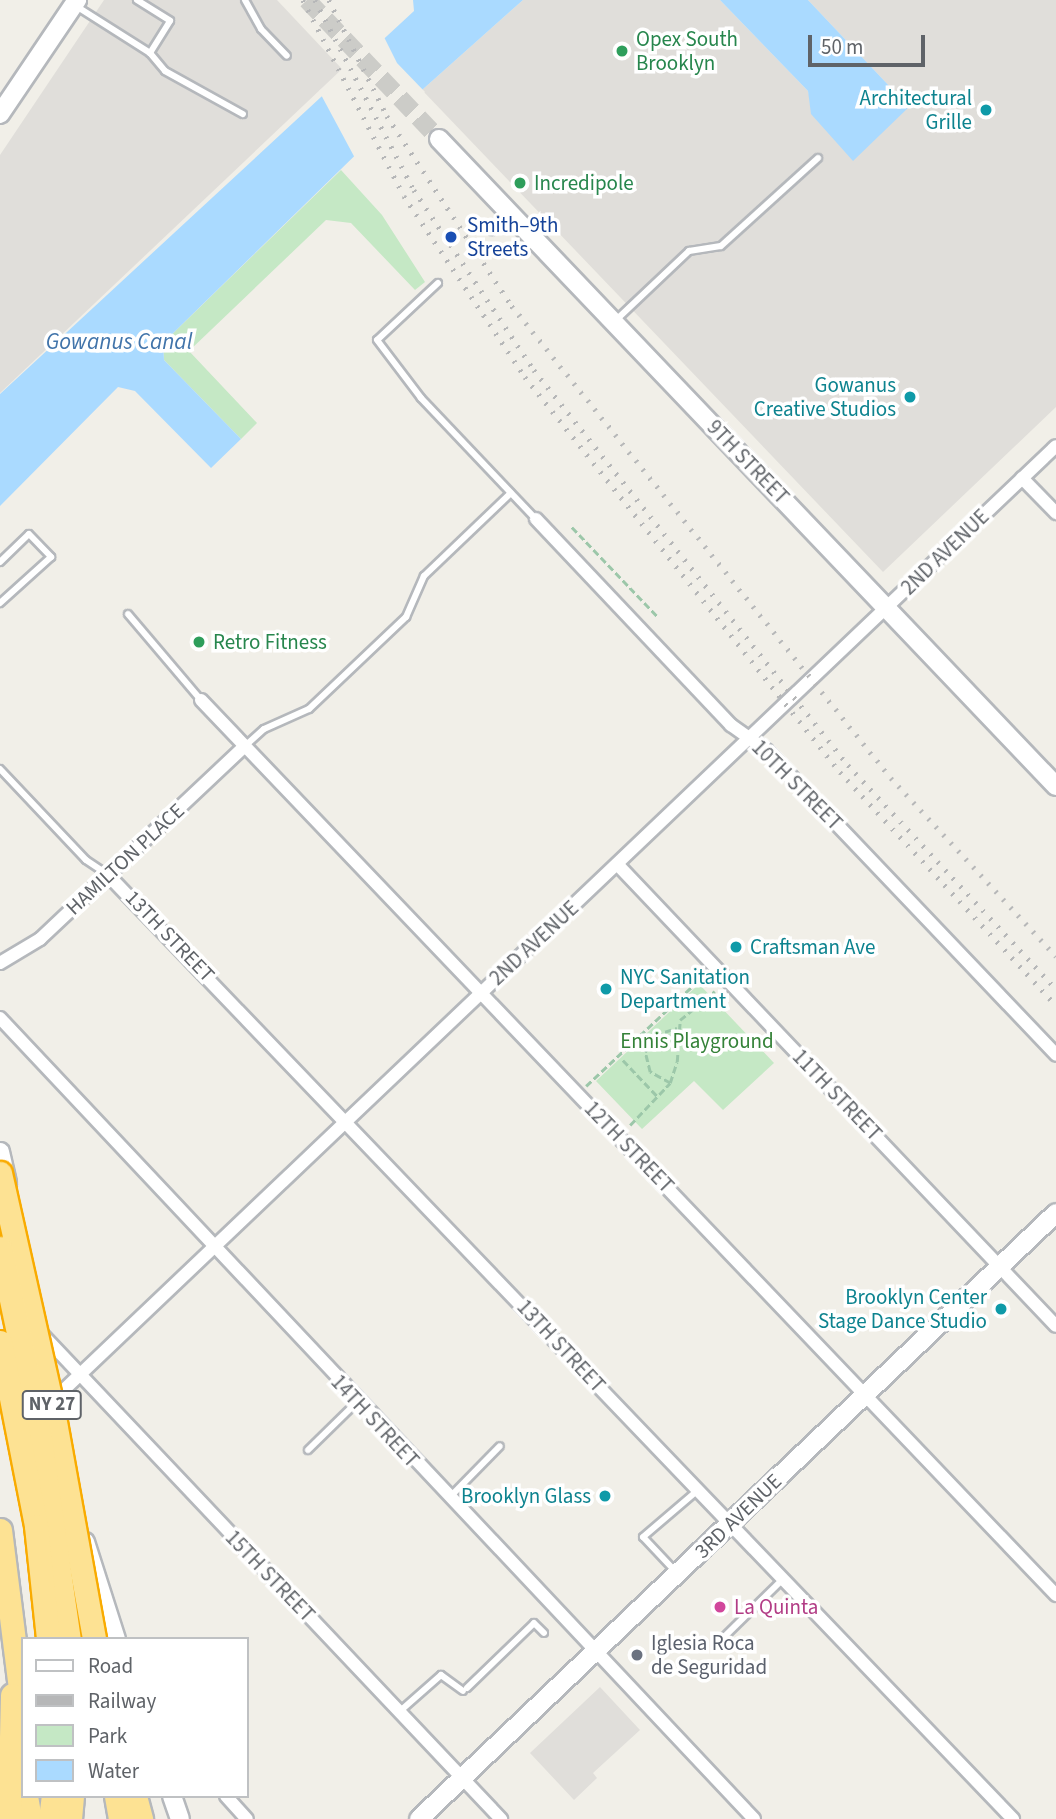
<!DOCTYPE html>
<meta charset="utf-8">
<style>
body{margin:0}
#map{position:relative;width:1056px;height:1819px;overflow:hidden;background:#f1efe8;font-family:"Source Sans 3",sans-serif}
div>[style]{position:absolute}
.industrial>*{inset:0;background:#e0deda}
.green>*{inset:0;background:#c5e8c5}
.water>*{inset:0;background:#aadaff}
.pier>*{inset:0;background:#f1efe8}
.secondary-tunnel>*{height:18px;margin-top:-9px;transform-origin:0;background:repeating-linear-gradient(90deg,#ccccc8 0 18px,transparent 0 27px)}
.path>*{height:2.5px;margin-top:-1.25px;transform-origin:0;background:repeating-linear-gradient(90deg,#9cc7a9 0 7px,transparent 0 10.5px)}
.roads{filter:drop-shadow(2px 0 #b5b8bc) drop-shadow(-2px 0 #b5b8bc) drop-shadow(0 2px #b5b8bc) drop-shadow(0 -2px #b5b8bc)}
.lane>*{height:6px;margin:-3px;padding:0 3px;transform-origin:3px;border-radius:3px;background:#fff}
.street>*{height:12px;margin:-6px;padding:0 6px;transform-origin:6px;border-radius:6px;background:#fff}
.secondary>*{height:18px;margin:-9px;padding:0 9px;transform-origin:9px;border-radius:9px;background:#fff}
.highway>*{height:23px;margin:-11.5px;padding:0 11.5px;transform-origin:11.5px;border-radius:11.5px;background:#fde293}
.rail>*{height:4.5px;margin-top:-2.25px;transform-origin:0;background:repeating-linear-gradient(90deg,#b6b7b8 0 2px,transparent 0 11px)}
.bridges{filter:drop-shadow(2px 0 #f9ab00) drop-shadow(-2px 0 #f9ab00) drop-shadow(0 2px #f9ab00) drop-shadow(0 -2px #f9ab00)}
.highway-bridge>*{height:23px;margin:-11.5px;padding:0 11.5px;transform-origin:11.5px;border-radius:11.5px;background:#fde293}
.dots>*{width:19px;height:19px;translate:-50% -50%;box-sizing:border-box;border:4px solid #fff;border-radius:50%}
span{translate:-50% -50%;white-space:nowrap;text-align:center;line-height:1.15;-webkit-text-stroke:7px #fff;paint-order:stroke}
.shield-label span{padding:2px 5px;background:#fff;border:2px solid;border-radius:5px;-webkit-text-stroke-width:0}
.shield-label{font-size:19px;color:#5f6368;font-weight:700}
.leisure-label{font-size:21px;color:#27864d}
.left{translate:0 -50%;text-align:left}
.culture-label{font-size:21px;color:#0d838f}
.right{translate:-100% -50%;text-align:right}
.transit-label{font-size:21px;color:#164399}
.street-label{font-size:21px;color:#5f6368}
.park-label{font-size:21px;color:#348238}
.hotel-label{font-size:21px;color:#b23c85}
.worship-label{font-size:21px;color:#5b616d}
.water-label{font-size:23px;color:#4174aa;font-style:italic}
.legend{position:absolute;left:21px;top:1637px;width:228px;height:161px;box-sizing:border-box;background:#fff;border:2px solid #bfc1c3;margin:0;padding:9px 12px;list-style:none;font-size:21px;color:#5f6368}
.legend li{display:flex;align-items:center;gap:14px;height:35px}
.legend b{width:35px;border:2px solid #bfc1c3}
.scale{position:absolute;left:808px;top:35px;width:117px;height:32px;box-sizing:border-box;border:4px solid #5f6368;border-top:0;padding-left:9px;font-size:21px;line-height:24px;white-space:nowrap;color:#5f6368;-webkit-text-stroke:5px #fff;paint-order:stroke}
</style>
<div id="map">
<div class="industrial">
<div style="clip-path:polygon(104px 0,277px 0,342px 69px,0 393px,0 155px)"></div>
<div style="clip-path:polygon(523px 0,720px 0,808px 91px,812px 106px,909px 107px,808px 0,1056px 0,1056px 407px,883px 572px,422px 90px)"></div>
<div style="clip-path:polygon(600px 1687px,640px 1730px,593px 1773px,597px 1778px,574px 1800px,530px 1753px)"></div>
</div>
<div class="green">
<div style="clip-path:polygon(341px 170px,382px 215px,425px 282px,415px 290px,351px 223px,326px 220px,189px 351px,257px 423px,241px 439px,164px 360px,163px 343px)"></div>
<div style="clip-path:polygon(699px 984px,774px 1063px,723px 1110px,694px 1081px,642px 1129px,596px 1081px)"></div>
</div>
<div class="water">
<div style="clip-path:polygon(413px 0,523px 0,422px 90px,163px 343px,164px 360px,241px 439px,211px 468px,135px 391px,118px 387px,0 506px,0 394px,414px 11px)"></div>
<div style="clip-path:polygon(720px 0,808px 0,909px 107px,853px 161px,811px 114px,808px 91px)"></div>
</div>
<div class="pier">
<div style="clip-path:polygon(383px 35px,397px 63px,425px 92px,356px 160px,319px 91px)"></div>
</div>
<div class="secondary-tunnel">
<div style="left:307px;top:0;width:192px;rotate:46.5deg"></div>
</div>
<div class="path">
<div style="left:572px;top:527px;width:124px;rotate:46.3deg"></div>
<div style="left:679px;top:999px;width:14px;rotate:45deg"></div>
<div style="left:623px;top:1060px;width:52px;rotate:46.5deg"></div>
<div style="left:670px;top:1083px;width:23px;rotate:-151deg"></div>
<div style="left:650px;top:1072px;width:21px;rotate:-104deg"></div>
<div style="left:645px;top:1052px;width:20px;rotate:-60deg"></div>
<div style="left:655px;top:1035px;width:23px;rotate:-18deg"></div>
<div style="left:586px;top:1086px;width:162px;rotate:-43.2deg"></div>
<div style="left:630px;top:1125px;width:58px;rotate:-46.4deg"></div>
<div style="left:670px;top:1083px;width:22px;rotate:-72deg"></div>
<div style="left:677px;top:1062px;width:42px;rotate:-85.9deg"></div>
<div style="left:680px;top:1020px;width:45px;rotate:-39.6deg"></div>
</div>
<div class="roads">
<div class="lane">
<div style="left:137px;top:0;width:39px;rotate:32deg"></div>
<div style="left:170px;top:21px;width:38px;rotate:122deg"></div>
<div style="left:245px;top:0;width:33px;rotate:61deg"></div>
<div style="left:261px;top:29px;width:37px;rotate:46deg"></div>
<div style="left:76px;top:6px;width:88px;rotate:32.4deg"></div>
<div style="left:150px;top:53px;width:23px;rotate:50deg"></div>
<div style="left:165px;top:71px;width:89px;rotate:28.9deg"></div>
<div style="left:492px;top:231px;width:23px;rotate:-43deg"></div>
<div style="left:438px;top:283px;width:83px;rotate:136.9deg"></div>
<div style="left:377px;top:340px;width:73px;rotate:52.8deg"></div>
<div style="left:421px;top:398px;width:167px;rotate:46.5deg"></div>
<div style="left:615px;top:321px;width:102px;rotate:-43.4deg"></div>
<div style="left:689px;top:251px;width:32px;rotate:-9deg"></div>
<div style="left:721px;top:246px;width:131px;rotate:-42.2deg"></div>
<div style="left:0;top:562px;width:40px;rotate:-44deg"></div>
<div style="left:29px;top:534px;width:32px;rotate:46deg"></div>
<div style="left:51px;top:557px;width:69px;rotate:138deg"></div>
<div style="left:128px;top:614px;width:113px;rotate:49.7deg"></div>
<div style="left:245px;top:746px;width:25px;rotate:-42deg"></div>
<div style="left:264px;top:729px;width:49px;rotate:-24deg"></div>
<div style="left:309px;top:709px;width:134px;rotate:-43.5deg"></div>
<div style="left:406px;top:617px;width:45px;rotate:-66.3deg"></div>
<div style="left:424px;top:576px;width:120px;rotate:-43.7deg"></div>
<div style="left:0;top:769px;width:125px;rotate:46.6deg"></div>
<div style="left:86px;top:860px;width:27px;rotate:34deg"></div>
<div style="left:308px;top:1450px;width:69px;rotate:-44.4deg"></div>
<div style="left:450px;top:1497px;width:71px;rotate:-45.6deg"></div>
<div style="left:676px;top:1572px;width:48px;rotate:-133.3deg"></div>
<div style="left:643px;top:1537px;width:72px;rotate:-40.5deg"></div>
<div style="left:726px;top:1635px;width:80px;rotate:-44.5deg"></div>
<div style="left:467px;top:1688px;width:93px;rotate:-44.1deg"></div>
<div style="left:534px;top:1623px;width:14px;rotate:45deg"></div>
<div style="left:399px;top:1712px;width:56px;rotate:-41.4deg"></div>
<div style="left:441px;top:1675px;width:27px;rotate:36deg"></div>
</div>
<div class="street">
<div style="left:1022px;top:478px;width:49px;rotate:45.8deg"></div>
<div style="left:536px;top:519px;width:284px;rotate:46.6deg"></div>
<div style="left:731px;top:725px;width:43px;rotate:35.5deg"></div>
<div style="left:766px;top:750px;width:421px;rotate:46.4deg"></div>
<div style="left:201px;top:700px;width:1238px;rotate:46.31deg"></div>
<div style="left:617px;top:864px;width:637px;rotate:46.46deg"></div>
<div style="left:108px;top:875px;width:1308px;rotate:46.21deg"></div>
<div style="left:0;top:963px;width:47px;rotate:-31deg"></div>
<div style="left:40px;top:939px;width:282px;rotate:-43.3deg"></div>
<div style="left:0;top:1018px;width:1100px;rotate:46.73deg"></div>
<div style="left:40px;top:1332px;width:671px;rotate:46.57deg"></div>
<div style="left:50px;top:1403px;width:1388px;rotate:-43.57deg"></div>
<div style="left:226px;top:1796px;width:31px;rotate:48deg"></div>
</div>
<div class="secondary">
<div style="left:0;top:114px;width:138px;rotate:-56deg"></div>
<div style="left:439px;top:139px;width:894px;rotate:46.36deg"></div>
<div style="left:0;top:1152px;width:32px;rotate:77deg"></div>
<div style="left:85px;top:1542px;width:102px;rotate:72.3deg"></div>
<div style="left:172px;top:1796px;width:24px;rotate:71deg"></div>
<div style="left:419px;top:1819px;width:879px;rotate:-43.57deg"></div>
</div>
<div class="highway">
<div style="left:0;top:1530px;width:183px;rotate:82.8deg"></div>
<div style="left:26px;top:1796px;width:23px;rotate:80deg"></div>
<div style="left:116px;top:1796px;width:23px;rotate:80deg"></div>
<div style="left:135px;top:1796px;width:24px;rotate:75deg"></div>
<div style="left:9px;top:1819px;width:124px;rotate:-88.6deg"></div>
<div style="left:50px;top:1819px;width:23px;rotate:-83deg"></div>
<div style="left:70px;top:1819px;width:23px;rotate:-85deg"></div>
</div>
</div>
<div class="rail">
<div style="left:303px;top:0;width:220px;rotate:62.7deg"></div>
<div style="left:404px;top:196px;width:218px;rotate:56.2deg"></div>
<div style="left:525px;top:377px;width:505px;rotate:51.43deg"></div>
<div style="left:840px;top:772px;width:318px;rotate:47.2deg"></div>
<div style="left:315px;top:0;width:214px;rotate:62.5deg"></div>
<div style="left:414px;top:190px;width:216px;rotate:56.3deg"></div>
<div style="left:534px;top:370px;width:505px;rotate:51.52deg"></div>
<div style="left:848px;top:765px;width:306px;rotate:47.1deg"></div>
<div style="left:329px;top:0;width:130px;rotate:63.4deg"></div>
<div style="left:387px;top:116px;width:227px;rotate:56.7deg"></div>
<div style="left:512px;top:306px;width:605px;rotate:51.24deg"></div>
<div style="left:891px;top:778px;width:243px;rotate:47.2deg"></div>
</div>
<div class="bridges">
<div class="highway-bridge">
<div style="left:0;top:1173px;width:238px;rotate:77.4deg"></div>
<div style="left:52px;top:1405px;width:238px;rotate:79.8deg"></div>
<div style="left:0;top:1248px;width:188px;rotate:78deg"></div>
<div style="left:39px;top:1432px;width:209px;rotate:81.8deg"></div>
<div style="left:0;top:1342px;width:187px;rotate:78.9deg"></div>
<div style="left:36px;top:1526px;width:114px;rotate:83.9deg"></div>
</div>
</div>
<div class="dots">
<div style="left:622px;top:51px;background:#2e9e5b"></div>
<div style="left:986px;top:110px;background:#0f9aa8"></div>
<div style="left:520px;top:183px;background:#2e9e5b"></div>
<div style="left:451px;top:237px;background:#1a4fb4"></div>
<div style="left:910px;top:397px;background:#0f9aa8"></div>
<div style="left:199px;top:642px;background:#2e9e5b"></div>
<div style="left:736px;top:947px;background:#0f9aa8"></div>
<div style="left:606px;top:989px;background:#0f9aa8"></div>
<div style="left:1001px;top:1309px;background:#0f9aa8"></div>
<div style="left:605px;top:1496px;background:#0f9aa8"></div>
<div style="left:720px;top:1607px;background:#d1479c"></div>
<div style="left:637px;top:1655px;background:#6b7280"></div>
</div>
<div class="shield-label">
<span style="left:52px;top:1405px">NY 27</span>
</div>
<div class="leisure-label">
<span class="left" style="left:636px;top:51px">Opex South<br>Brooklyn</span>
<span class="left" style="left:534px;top:183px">Incredipole</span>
<span class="left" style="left:213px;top:642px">Retro Fitness</span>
</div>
<div class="culture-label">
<span class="right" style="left:972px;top:110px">Architectural<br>Grille</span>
<span class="right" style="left:896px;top:397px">Gowanus<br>Creative Studios</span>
<span class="left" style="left:750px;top:947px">Craftsman Ave</span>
<span class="left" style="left:620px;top:989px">NYC Sanitation<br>Department</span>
<span class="right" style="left:987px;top:1309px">Brooklyn Center<br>Stage Dance Studio</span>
<span class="right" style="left:591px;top:1496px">Brooklyn Glass</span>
</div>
<div class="transit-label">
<span class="left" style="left:467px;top:237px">Smith–9th<br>Streets</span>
</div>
<div class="street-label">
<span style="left:748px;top:462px;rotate:46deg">9TH STREET</span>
<span style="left:945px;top:552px;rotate:-44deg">2ND AVENUE</span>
<span style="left:797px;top:785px;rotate:45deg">10TH STREET</span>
<span style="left:125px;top:859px;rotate:-43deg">HAMILTON PLACE</span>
<span style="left:170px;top:936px;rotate:46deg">13TH STREET</span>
<span style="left:534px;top:943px;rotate:-43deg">2ND AVENUE</span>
<span style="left:837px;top:1095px;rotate:46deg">11TH STREET</span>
<span style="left:629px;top:1147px;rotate:46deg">12TH STREET</span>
<span style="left:561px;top:1346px;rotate:47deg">13TH STREET</span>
<span style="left:375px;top:1421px;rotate:47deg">14TH STREET</span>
<span style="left:738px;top:1516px;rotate:-44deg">3RD AVENUE</span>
<span style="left:270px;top:1576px;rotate:46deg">15TH STREET</span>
</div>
<div class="park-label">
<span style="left:697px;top:1041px">Ennis Playground</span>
</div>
<div class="hotel-label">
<span class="left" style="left:734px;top:1607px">La Quinta</span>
</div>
<div class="worship-label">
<span class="left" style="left:651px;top:1655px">Iglesia Roca<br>de Seguridad</span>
</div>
<div class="water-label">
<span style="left:119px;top:342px">Gowanus Canal</span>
</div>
<ul class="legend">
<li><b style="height:9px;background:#fff"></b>Road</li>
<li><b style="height:9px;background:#b6b7b8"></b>Railway</li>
<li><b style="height:19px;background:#c5e8c5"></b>Park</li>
<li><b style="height:19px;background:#aadaff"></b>Water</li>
</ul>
<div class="scale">50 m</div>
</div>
